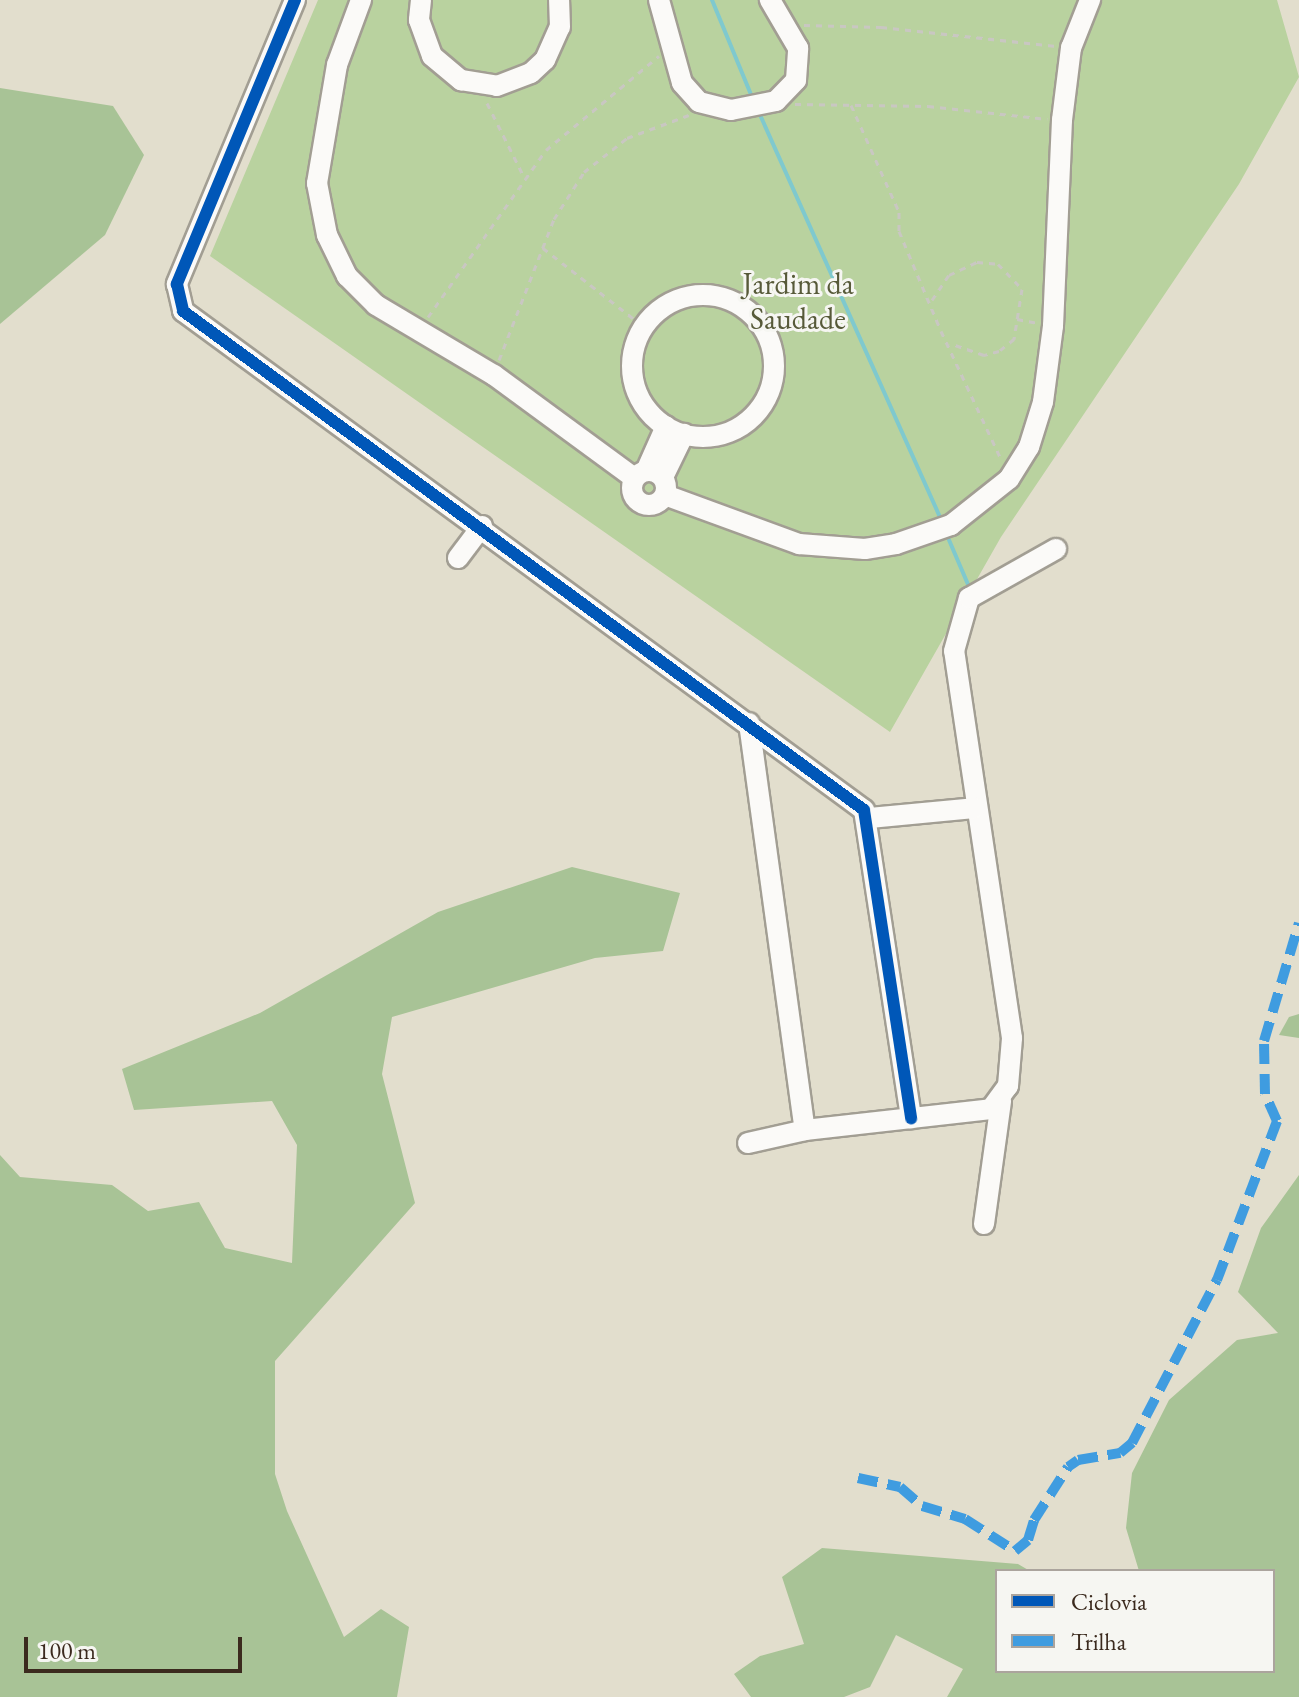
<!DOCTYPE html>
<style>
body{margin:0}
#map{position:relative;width:1299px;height:1697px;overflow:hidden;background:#e2decd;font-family:"EB Garamond",serif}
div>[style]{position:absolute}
.green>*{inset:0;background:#b9d29f}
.forest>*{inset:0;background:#a8c396}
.stream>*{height:4px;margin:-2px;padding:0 2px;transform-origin:2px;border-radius:2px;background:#7fc9ce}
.path>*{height:3px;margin-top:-1.5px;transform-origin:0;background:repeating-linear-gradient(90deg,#c9c7c2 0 6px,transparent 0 12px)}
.roads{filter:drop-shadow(2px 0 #a29e93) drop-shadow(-2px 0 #a29e93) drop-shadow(0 2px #a29e93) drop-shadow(0 -2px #a29e93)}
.minor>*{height:20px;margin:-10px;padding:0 10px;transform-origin:10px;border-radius:10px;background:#fbfaf8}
.minor>.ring{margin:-10px;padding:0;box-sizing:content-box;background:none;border:20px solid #fbfaf8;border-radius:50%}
.quiet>*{height:10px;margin-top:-5px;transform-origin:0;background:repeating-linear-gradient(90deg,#3f9ce0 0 20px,transparent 0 30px)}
.cycleway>*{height:12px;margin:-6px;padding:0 6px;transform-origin:6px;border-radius:6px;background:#0057b8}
span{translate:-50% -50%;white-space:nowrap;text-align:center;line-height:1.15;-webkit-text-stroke:6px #f6f6f2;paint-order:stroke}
.park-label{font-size:30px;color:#575a39}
.legend{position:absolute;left:995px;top:1569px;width:280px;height:104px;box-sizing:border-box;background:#f6f6f2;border:2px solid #aba49d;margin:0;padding:10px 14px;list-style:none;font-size:24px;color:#3b2a1e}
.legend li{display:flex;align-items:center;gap:16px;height:40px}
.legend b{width:40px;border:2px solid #aba49d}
.scale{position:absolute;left:24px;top:1637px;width:218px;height:36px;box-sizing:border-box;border:4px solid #3b2a1e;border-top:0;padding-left:10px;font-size:24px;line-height:28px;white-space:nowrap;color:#3b2a1e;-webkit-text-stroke:6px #f6f6f2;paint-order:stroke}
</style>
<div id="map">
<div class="green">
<div style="clip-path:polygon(318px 0,1277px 0,1299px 77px,1239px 184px,1001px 537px,890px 732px,210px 256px)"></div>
</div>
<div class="forest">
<div style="clip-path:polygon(0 88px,113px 106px,144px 155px,105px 235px,0 324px)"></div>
<div style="clip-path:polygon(572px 867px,680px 893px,663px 951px,595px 958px,392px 1017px,382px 1074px,415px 1203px,275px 1361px,275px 1474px,287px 1511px,344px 1637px,381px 1609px,409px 1627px,397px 1697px,0 1697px,0 1155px,20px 1177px,112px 1185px,148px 1211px,199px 1202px,225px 1248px,292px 1263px,297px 1145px,272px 1101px,134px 1110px,122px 1069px,260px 1013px,438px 912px)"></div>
<div style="clip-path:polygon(1299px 1014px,1299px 1038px,1279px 1035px,1289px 1017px)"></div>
<div style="clip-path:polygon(1299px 1175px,1299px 1697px,947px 1697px,963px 1669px,896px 1635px,870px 1687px,844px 1697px,751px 1697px,734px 1674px,760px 1656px,804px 1644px,782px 1577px,822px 1548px,1018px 1564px,1030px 1571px,997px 1571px,997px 1671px,1273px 1671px,1273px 1571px,1139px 1571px,1126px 1528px,1132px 1473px,1169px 1400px,1237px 1340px,1278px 1333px,1238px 1292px,1261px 1228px)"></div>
</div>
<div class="stream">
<div style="left:712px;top:0;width:105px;rotate:67.6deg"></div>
<div style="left:761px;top:117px;width:441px;rotate:65.9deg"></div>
<div style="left:949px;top:540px;width:53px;rotate:66.8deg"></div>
</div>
<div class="path">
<div style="left:804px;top:25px;width:77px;rotate:1.5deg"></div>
<div style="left:881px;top:27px;width:176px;rotate:6.2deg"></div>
<div style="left:487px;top:103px;width:80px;rotate:63.4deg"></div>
<div style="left:795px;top:104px;width:133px;rotate:0.9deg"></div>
<div style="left:928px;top:106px;width:120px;rotate:6.2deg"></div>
<div style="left:851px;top:105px;width:117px;rotate:65.8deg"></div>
<div style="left:899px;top:212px;width:19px;rotate:90deg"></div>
<div style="left:899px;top:231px;width:108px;rotate:67.2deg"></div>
<div style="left:941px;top:331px;width:141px;rotate:64.9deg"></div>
<div style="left:543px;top:248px;width:128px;rotate:38deg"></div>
<div style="left:932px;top:300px;width:30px;rotate:-56deg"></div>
<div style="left:949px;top:275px;width:31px;rotate:-25deg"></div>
<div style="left:977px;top:262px;width:21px;rotate:5deg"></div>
<div style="left:998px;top:264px;width:35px;rotate:46deg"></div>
<div style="left:1022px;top:289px;width:51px;rotate:99.1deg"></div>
<div style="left:1014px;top:339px;width:19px;rotate:141deg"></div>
<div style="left:999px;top:351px;width:16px;rotate:165deg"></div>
<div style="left:984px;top:355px;width:36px;rotate:-161deg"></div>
<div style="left:428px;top:317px;width:204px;rotate:-54.8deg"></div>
<div style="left:546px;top:150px;width:147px;rotate:-39.8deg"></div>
<div style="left:1017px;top:319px;width:20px;rotate:11deg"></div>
<div style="left:499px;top:360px;width:151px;rotate:-68.7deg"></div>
<div style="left:554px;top:219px;width:56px;rotate:-57.4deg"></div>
<div style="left:584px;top:172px;width:55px;rotate:-38.3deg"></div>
<div style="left:627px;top:138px;width:66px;rotate:-20.4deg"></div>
</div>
<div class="roads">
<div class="minor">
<div style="left:295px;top:0;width:308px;rotate:112.6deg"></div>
<div style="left:177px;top:284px;width:28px;rotate:77deg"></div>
<div style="left:183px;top:311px;width:844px;rotate:36.23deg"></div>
<div style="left:864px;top:810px;width:312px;rotate:81.3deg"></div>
<div style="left:361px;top:0;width:69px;rotate:110.3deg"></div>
<div style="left:337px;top:65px;width:120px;rotate:99.6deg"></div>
<div style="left:317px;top:183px;width:53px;rotate:79.1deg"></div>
<div style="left:327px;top:235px;width:46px;rotate:64deg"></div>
<div style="left:347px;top:276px;width:41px;rotate:45deg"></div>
<div style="left:376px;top:305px;width:137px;rotate:30.7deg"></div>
<div style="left:494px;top:375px;width:174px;rotate:36.3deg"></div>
<div style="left:421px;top:0;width:20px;rotate:96deg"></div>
<div style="left:419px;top:20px;width:38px;rotate:70deg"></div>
<div style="left:432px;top:56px;width:38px;rotate:40deg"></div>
<div style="left:461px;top:80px;width:36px;rotate:9deg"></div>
<div style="left:497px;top:86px;width:36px;rotate:-21deg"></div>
<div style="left:531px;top:73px;width:19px;rotate:-43deg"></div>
<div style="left:545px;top:60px;width:36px;rotate:-66deg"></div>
<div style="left:560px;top:27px;width:27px;rotate:-92deg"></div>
<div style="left:659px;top:0;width:86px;rotate:74.5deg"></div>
<div style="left:682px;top:83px;width:25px;rotate:48deg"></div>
<div style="left:699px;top:102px;width:33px;rotate:14deg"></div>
<div style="left:731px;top:110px;width:46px;rotate:-11.3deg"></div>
<div style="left:776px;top:101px;width:29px;rotate:-46deg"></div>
<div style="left:796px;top:80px;width:32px;rotate:-86deg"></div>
<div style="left:798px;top:48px;width:56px;rotate:-120.3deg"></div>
<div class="ring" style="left:632px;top:295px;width:122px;height:122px"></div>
<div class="ring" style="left:632px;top:471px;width:14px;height:14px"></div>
<div style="left:646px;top:471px;width:49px;rotate:-66deg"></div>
<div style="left:663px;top:477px;width:48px;rotate:-64deg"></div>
<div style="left:665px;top:495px;width:143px;rotate:20.1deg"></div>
<div style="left:799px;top:544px;width:66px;rotate:4.3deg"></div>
<div style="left:865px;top:549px;width:31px;rotate:-9deg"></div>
<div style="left:896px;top:544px;width:58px;rotate:-19.1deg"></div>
<div style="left:951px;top:525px;width:74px;rotate:-38.4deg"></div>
<div style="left:1009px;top:479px;width:38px;rotate:-58deg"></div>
<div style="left:1029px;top:447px;width:47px;rotate:-72.7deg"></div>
<div style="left:1043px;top:402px;width:77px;rotate:-82.5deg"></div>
<div style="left:1053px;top:326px;width:206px;rotate:-87.5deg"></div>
<div style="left:1062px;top:120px;width:73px;rotate:-82.9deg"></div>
<div style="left:1071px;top:48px;width:52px;rotate:-68.4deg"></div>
<div style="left:458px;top:558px;width:40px;rotate:-53deg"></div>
<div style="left:749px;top:723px;width:411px;rotate:82.2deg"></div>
<div style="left:805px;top:1130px;width:187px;rotate:-6.4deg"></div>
<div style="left:991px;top:1109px;width:29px;rotate:-54deg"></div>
<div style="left:1008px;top:1086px;width:48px;rotate:-85.2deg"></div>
<div style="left:1012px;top:1038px;width:391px;rotate:-98.5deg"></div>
<div style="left:954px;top:651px;width:55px;rotate:-74.2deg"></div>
<div style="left:969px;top:598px;width:100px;rotate:-29.4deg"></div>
<div style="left:869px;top:818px;width:106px;rotate:-5.4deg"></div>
<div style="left:748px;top:1143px;width:58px;rotate:-12.8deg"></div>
<div style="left:984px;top:1224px;width:124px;rotate:-82.1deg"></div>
</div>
</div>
<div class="quiet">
<div style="left:858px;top:1478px;width:43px;rotate:12.1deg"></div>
<div style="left:900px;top:1487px;width:29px;rotate:41deg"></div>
<div style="left:922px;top:1506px;width:45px;rotate:16.8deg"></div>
<div style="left:965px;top:1519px;width:59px;rotate:32.6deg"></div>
<div style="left:1015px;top:1551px;width:17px;rotate:-40deg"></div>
<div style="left:1028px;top:1540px;width:21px;rotate:-73deg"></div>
<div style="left:1034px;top:1520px;width:63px;rotate:-57.3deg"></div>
<div style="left:1068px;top:1467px;width:12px;rotate:-35deg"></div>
<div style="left:1078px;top:1460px;width:43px;rotate:-9.5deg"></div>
<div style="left:1120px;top:1453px;width:16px;rotate:-40deg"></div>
<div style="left:1132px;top:1443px;width:184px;rotate:-62.5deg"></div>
<div style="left:1217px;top:1280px;width:170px;rotate:-69.3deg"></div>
<div style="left:1277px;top:1121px;width:30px;rotate:-114deg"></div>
<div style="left:1265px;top:1094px;width:53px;rotate:-91.1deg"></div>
<div style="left:1264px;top:1041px;width:123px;rotate:-73.5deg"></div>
</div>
<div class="cycleway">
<div style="left:295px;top:0;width:308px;rotate:112.6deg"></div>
<div style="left:177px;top:284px;width:28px;rotate:77deg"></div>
<div style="left:183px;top:311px;width:844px;rotate:36.23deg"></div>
<div style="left:864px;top:810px;width:312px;rotate:81.3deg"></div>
</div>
<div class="park-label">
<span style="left:798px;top:301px">Jardim da<br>Saudade</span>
</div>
<ul class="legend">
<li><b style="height:10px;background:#0057b8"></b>Ciclovia</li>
<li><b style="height:10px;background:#3f9ce0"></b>Trilha</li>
</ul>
<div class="scale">100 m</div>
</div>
